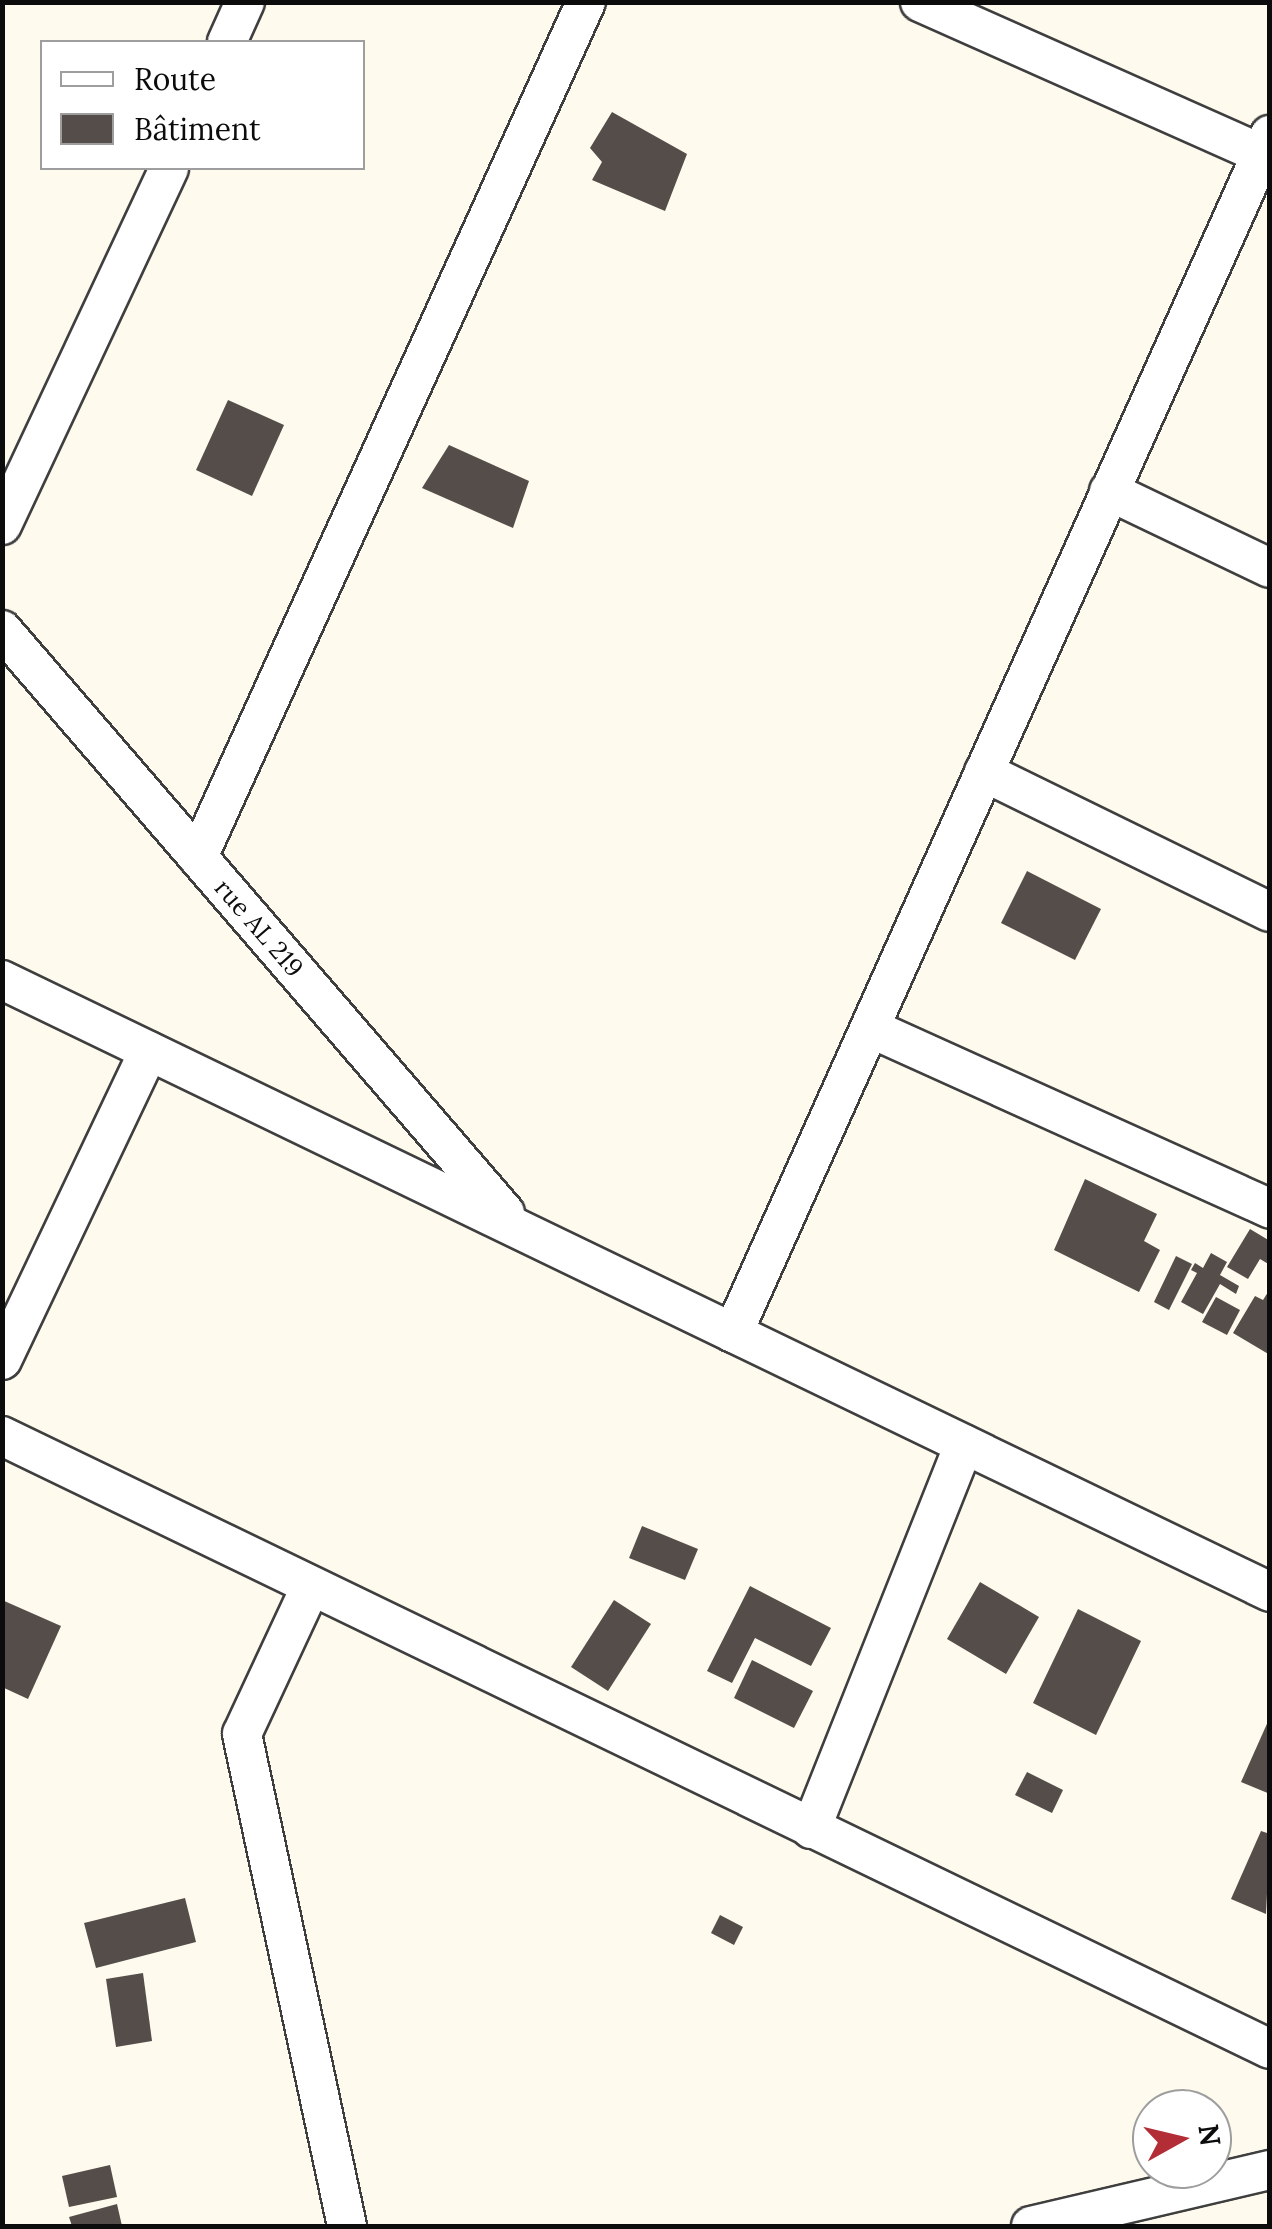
<!DOCTYPE html>
<meta charset="utf-8">
<style>
body{margin:0}
#map{position:relative;width:1272px;height:2229px;overflow:hidden;background:#fefaed;font-family:Lora,serif}
div>[style]{position:absolute}
.building>*{inset:0;background:#544d49}
.roads{filter:drop-shadow(2px 0 #3f3f3f) drop-shadow(-2px 0 #3f3f3f) drop-shadow(0 2px #3f3f3f) drop-shadow(0 -2px #3f3f3f)}
.minor>*{height:38px;margin:-19px;padding:0 19px;transform-origin:19px;border-radius:19px;background:#fff}
span{translate:-50% -50%;white-space:nowrap;text-align:center;line-height:1.15;-webkit-text-stroke:10px #fff;paint-order:stroke}
.street-label{font-size:25px;color:#0c0c0c}
.frame{position:absolute;inset:0;border:5px solid #0c0c0c;pointer-events:none}
.legend{position:absolute;left:40px;top:40px;width:325px;height:130px;box-sizing:border-box;background:#fff;border:2px solid #9e9e9e;margin:0;padding:12px 18px;list-style:none;font-size:30px;color:#0c0c0c}
.legend li{display:flex;align-items:center;gap:20px;height:50px}
.legend b{width:50px;border:2px solid #9e9e9e}
.north{position:absolute;left:1132px;top:2089px;width:100px;height:100px;box-sizing:border-box;background:#fff;border:2px solid #9e9e9e;border-radius:50%;rotate:82deg;font-size:28px;font-weight:700;line-height:40px;text-align:center;color:#0c0c0c}
.north::after{content:'';display:block;margin:auto;width:35px;height:45px;background:#b32d36;clip-path:polygon(50% 0,100% 100%,50% 72%,0 100%)}
</style>
<div id="map">
<div class="building">
<div style="clip-path:polygon(612px 112px,687px 154px,665px 211px,592px 180px,602px 162px,590px 148px)"></div>
<div style="clip-path:polygon(228px 400px,284px 425px,252px 496px,196px 470px)"></div>
<div style="clip-path:polygon(449px 445px,529px 481px,513px 528px,422px 488px)"></div>
<div style="clip-path:polygon(1027px 871px,1101px 909px,1075px 960px,1001px 923px)"></div>
<div style="clip-path:polygon(1085px 1179px,1157px 1214px,1144px 1241px,1160px 1250px,1139px 1292px,1054px 1250px)"></div>
<div style="clip-path:polygon(1250px 1229px,1270px 1241px,1270px 1265px,1260px 1259px,1248px 1279px,1227px 1267px)"></div>
<div style="clip-path:polygon(1211px 1253px,1227px 1262px,1220px 1275px,1239px 1286px,1236px 1294px,1220px 1284px,1203px 1314px,1181px 1302px,1197px 1273px,1191px 1270px,1195px 1263px,1203px 1268px)"></div>
<div style="clip-path:polygon(1176px 1256px,1192px 1264px,1169px 1310px,1154px 1302px)"></div>
<div style="clip-path:polygon(1270px 1289px,1270px 1355px,1233px 1333px,1255px 1296px,1263px 1300px)"></div>
<div style="clip-path:polygon(1216px 1297px,1240px 1310px,1227px 1335px,1202px 1322px)"></div>
<div style="clip-path:polygon(642px 1526px,698px 1549px,685px 1580px,629px 1558px)"></div>
<div style="clip-path:polygon(980px 1582px,1039px 1617px,1006px 1674px,947px 1639px)"></div>
<div style="clip-path:polygon(750px 1586px,831px 1628px,811px 1666px,755px 1638px,732px 1683px,707px 1671px)"></div>
<div style="clip-path:polygon(2px 1600px,61px 1626px,28px 1699px,2px 1687px)"></div>
<div style="clip-path:polygon(614px 1600px,651px 1624px,608px 1691px,571px 1667px)"></div>
<div style="clip-path:polygon(1078px 1609px,1141px 1641px,1096px 1735px,1033px 1703px)"></div>
<div style="clip-path:polygon(752px 1660px,813px 1691px,794px 1728px,734px 1698px)"></div>
<div style="clip-path:polygon(1270px 1717px,1270px 1794px,1241px 1782px)"></div>
<div style="clip-path:polygon(1027px 1772px,1063px 1790px,1052px 1813px,1015px 1795px)"></div>
<div style="clip-path:polygon(1261px 1831px,1270px 1834px,1266px 1914px,1231px 1899px)"></div>
<div style="clip-path:polygon(185px 1898px,196px 1942px,96px 1968px,84px 1923px)"></div>
<div style="clip-path:polygon(720px 1915px,743px 1927px,734px 1945px,711px 1933px)"></div>
<div style="clip-path:polygon(143px 1973px,152px 2041px,116px 2047px,106px 1979px)"></div>
<div style="clip-path:polygon(1216px 2109px,1226px 2155px,1212px 2158px,1212px 2110px)"></div>
<div style="clip-path:polygon(110px 2165px,117px 2197px,69px 2207px,62px 2176px)"></div>
<div style="clip-path:polygon(117px 2204px,122px 2226px,72px 2226px,69px 2217px)"></div>
</div>
<div class="roads">
<div class="minor">
<div style="left:920px;top:2px;width:383px;rotate:24deg"></div>
<div style="left:227px;top:42px;width:44px;rotate:-65.8deg"></div>
<div style="left:1109px;top:491px;width:178px;rotate:25.6deg"></div>
<div style="left:2px;top:525px;width:394px;rotate:-64.9deg"></div>
<div style="left:2px;top:630px;width:770px;rotate:49.21deg"></div>
<div style="left:984px;top:772px;width:318px;rotate:26.1deg"></div>
<div style="left:198px;top:857px;width:939px;rotate:-65.59deg"></div>
<div style="left:2px;top:980px;width:1408px;rotate:25.76deg"></div>
<div style="left:870px;top:1028px;width:439px;rotate:24.3deg"></div>
<div style="left:733px;top:1333px;width:1313px;rotate:-65.86deg"></div>
<div style="left:2px;top:1360px;width:342px;rotate:-64.6deg"></div>
<div style="left:2px;top:1436px;width:1408px;rotate:25.8deg"></div>
<div style="left:311px;top:1586px;width:163px;rotate:115deg"></div>
<div style="left:242px;top:1734px;width:503px;rotate:77.95deg"></div>
<div style="left:811px;top:1829px;width:414px;rotate:-68.3deg"></div>
<div style="left:1031px;top:2226px;width:245px;rotate:-13.2deg"></div>
</div>
</div>
<div class="street-label">
<span style="left:259px;top:928px;rotate:49deg">rue AL 219</span>
</div>
<div class="frame"></div>
<ul class="legend">
<li><b style="height:12px;background:#fff"></b>Route</li>
<li><b style="height:28px;background:#544d49"></b>Bâtiment</li>
</ul>
<div class="north">N</div>
</div>
